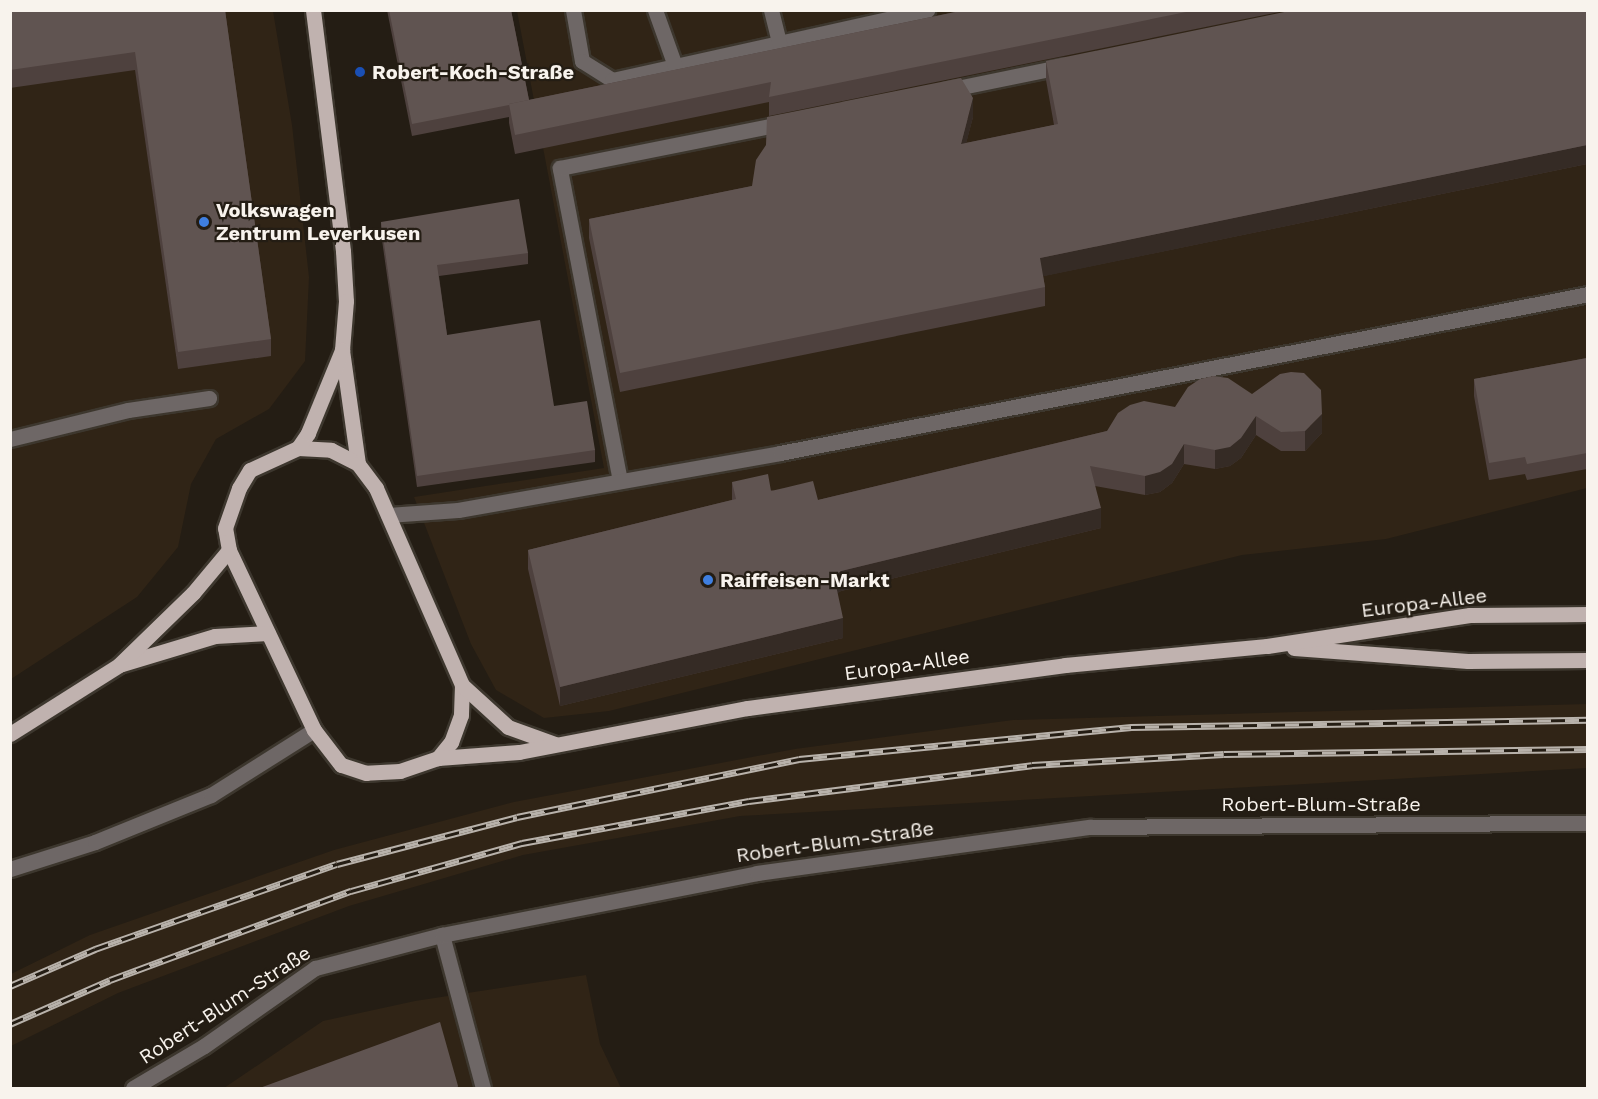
<!DOCTYPE html>
<meta charset="utf-8">
<style>
body{margin:0}
#map{position:relative;width:1598px;height:1099px;overflow:hidden;background:#241d14;font-family:"Work Sans",sans-serif}
div>[style]{position:absolute}
.built>*{inset:0;background:#302416}
.roads{filter:drop-shadow(2px 0 #3d372e) drop-shadow(-2px 0 #3d372e) drop-shadow(0 2px #3d372e) drop-shadow(0 -2px #3d372e)}
.minor>*{height:15px;margin:-7.5px;padding:0 7.5px;transform-origin:7.5px;border-radius:7.5px;background:#6e6766}
.major>*{height:15px;margin:-7.5px;padding:0 7.5px;transform-origin:7.5px;border-radius:7.5px;background:#c0b2af}
.rail>*{height:7px;margin-top:-3.5px;transform-origin:0;background:repeating-linear-gradient(90deg,#241d14 0 14px,#b8b2ab 0 28px);box-sizing:border-box;border-block:2px solid #b8b2ab}
.wall>*{inset:0;background:#4e413e}
.shaded-wall>*{inset:0;background:#352b25}
.building>*{inset:0;background:#605451}
.dots>*{width:16px;height:16px;translate:-50% -50%;box-sizing:border-box;border:3px solid #241d14;border-radius:50%}
span{translate:-50% -50%;white-space:nowrap;text-align:center;line-height:1.15;-webkit-text-stroke:4.5px #241d14;paint-order:stroke}
.poi-label{font-size:20px;color:#f8f3ed;font-weight:700}
.left{translate:0 -50%;text-align:left}
.street-label{font-size:20px;color:#f8f3ed}
.frame{position:absolute;inset:0;border:12px solid #f8f3ed;pointer-events:none}
</style>
<div id="map">
<div class="built">
<div style="clip-path:polygon(11px 11px,273px 11px,292px 125px,309px 277px,305px 361px,269px 409px,216px 439px,191px 484px,178px 547px,137px 597px,11px 679px)"></div>
<div style="clip-path:polygon(517px 11px,1587px 11px,1587px 488px,1386px 539px,1242px 555px,609px 711px,544px 718px,496px 690px,471px 644px,414px 497px,604px 468px)"></div>
<div style="clip-path:polygon(1587px 704px,1587px 768px,740px 816px,523px 855px,349px 906px,118px 993px,11px 1046px,11px 974px,90px 935px,334px 850px,514px 802px,795px 749px,1013px 720px)"></div>
<div style="clip-path:polygon(586px 975px,600px 1044px,621px 1088px,224px 1088px,323px 1021px,415px 1001px)"></div>
</div>
<div class="roads">
<div class="minor">
<div style="left:573px;top:10px;width:52px;rotate:80deg"></div>
<div style="left:582px;top:61px;width:36px;rotate:32deg"></div>
<div style="left:612px;top:80px;width:323px;rotate:-12.5deg"></div>
<div style="left:655px;top:10px;width:59px;rotate:70.3deg"></div>
<div style="left:771px;top:10px;width:34px;rotate:76deg"></div>
<div style="left:947px;top:90px;width:119px;rotate:-11.6deg"></div>
<div style="left:10px;top:439px;width:122px;rotate:-13.8deg"></div>
<div style="left:128px;top:410px;width:82px;rotate:-8.4deg"></div>
<div style="left:620px;top:481px;width:319px;rotate:-100.9deg"></div>
<div style="left:560px;top:168px;width:229px;rotate:-11.3deg"></div>
<div style="left:388px;top:515px;width:70px;rotate:-4.1deg"></div>
<div style="left:458px;top:510px;width:327px;rotate:-10deg"></div>
<div style="left:780px;top:453px;width:823px;rotate:-11.13deg"></div>
<div style="left:10px;top:869px;width:89px;rotate:-17.6deg"></div>
<div style="left:95px;top:842px;width:125px;rotate:-22.1deg"></div>
<div style="left:211px;top:795px;width:122px;rotate:-32.3deg"></div>
<div style="left:442px;top:935px;width:158px;rotate:75deg"></div>
<div style="left:133px;top:1088px;width:82px;rotate:-30.6deg"></div>
<div style="left:204px;top:1046px;width:136px;rotate:-35.1deg"></div>
<div style="left:315px;top:968px;width:131px;rotate:-14.6deg"></div>
<div style="left:442px;top:935px;width:321px;rotate:-11.1deg"></div>
<div style="left:757px;top:873px;width:336px;rotate:-7.9deg"></div>
<div style="left:1090px;top:827px;width:498px;rotate:-0.5deg"></div>
</div>
<div class="major">
<div style="left:313px;top:10px;width:243px;rotate:82.9deg"></div>
<div style="left:343px;top:251px;width:50px;rotate:86.6deg"></div>
<div style="left:346px;top:301px;width:49px;rotate:94.7deg"></div>
<div style="left:342px;top:350px;width:115px;rotate:82deg"></div>
<div style="left:298px;top:448px;width:33px;rotate:3deg"></div>
<div style="left:331px;top:450px;width:30px;rotate:27deg"></div>
<div style="left:358px;top:464px;width:30px;rotate:53deg"></div>
<div style="left:376px;top:488px;width:215px;rotate:66.4deg"></div>
<div style="left:462px;top:685px;width:30px;rotate:92deg"></div>
<div style="left:461px;top:715px;width:29px;rotate:110deg"></div>
<div style="left:451px;top:742px;width:21px;rotate:129deg"></div>
<div style="left:438px;top:758px;width:40px;rotate:161.1deg"></div>
<div style="left:400px;top:771px;width:34px;rotate:177deg"></div>
<div style="left:366px;top:773px;width:26px;rotate:-162deg"></div>
<div style="left:341px;top:765px;width:44px;rotate:-127.6deg"></div>
<div style="left:314px;top:730px;width:199px;rotate:-115.3deg"></div>
<div style="left:229px;top:550px;width:22px;rotate:-100deg"></div>
<div style="left:225px;top:528px;width:42px;rotate:-70.7deg"></div>
<div style="left:239px;top:488px;width:21px;rotate:-59deg"></div>
<div style="left:250px;top:470px;width:53px;rotate:-24.6deg"></div>
<div style="left:298px;top:448px;width:18px;rotate:-56deg"></div>
<div style="left:308px;top:433px;width:90px;rotate:-67.7deg"></div>
<div style="left:1294px;top:648px;width:174px;rotate:4.3deg"></div>
<div style="left:1468px;top:661px;width:120px;rotate:-0.5deg"></div>
<div style="left:122px;top:664px;width:97px;rotate:-16.8deg"></div>
<div style="left:215px;top:636px;width:53px;rotate:-3.2deg"></div>
<div style="left:462px;top:685px;width:62px;rotate:42.4deg"></div>
<div style="left:508px;top:727px;width:50px;rotate:19.9deg"></div>
<div style="left:10px;top:734px;width:129px;rotate:-32.3deg"></div>
<div style="left:119px;top:665px;width:103px;rotate:-44.2deg"></div>
<div style="left:193px;top:593px;width:56px;rotate:-50.1deg"></div>
<div style="left:438px;top:758px;width:81px;rotate:-4.2deg"></div>
<div style="left:519px;top:752px;width:233px;rotate:-10.9deg"></div>
<div style="left:748px;top:708px;width:320px;rotate:-7.7deg"></div>
<div style="left:1065px;top:665px;width:203px;rotate:-5.4deg"></div>
<div style="left:1267px;top:646px;width:205px;rotate:-8.7deg"></div>
<div style="left:1470px;top:615px;width:118px;rotate:-0.5deg"></div>
</div>
</div>
<div class="rail">
<div style="left:10px;top:986px;width:93px;rotate:-23.5deg"></div>
<div style="left:95px;top:949px;width:256px;rotate:-19.4deg"></div>
<div style="left:337px;top:864px;width:186px;rotate:-14.6deg"></div>
<div style="left:517px;top:817px;width:288px;rotate:-11.6deg"></div>
<div style="left:799px;top:759px;width:334px;rotate:-5.5deg"></div>
<div style="left:1131px;top:727px;width:457px;rotate:-0.9deg"></div>
<div style="left:10px;top:1024px;width:109px;rotate:-23.7deg"></div>
<div style="left:110px;top:980px;width:257px;rotate:-20.3deg"></div>
<div style="left:351px;top:891px;width:178px;rotate:-15.7deg"></div>
<div style="left:522px;top:843px;width:231px;rotate:-10.5deg"></div>
<div style="left:749px;top:801px;width:285px;rotate:-7.2deg"></div>
<div style="left:1032px;top:765px;width:192px;rotate:-3.3deg"></div>
<div style="left:1224px;top:754px;width:364px;rotate:-0.8deg"></div>
</div>
<div class="wall">
<div style="clip-path:polygon(10px 10px,225px 10px,271px 339px,271px 356px,178px 369px,135px 70px,10px 88px)"></div>
<div style="clip-path:polygon(387px 10px,511px 10px,529px 100px,965px 10px,1289px 10px,769px 116px,769px 102px,515px 154px,509px 123px,509px 117px,412px 136px)"></div>
<div style="clip-path:polygon(1587px 10px,1587px 164px,1043px 276px,1045px 287px,1045px 306px,620px 392px,589px 238px,589px 219px,752px 186px,973px 117px,966px 143px,1054px 125px,1046px 80px,1046px 61px)"></div>
<div style="clip-path:polygon(381px 222px,528px 253px,528px 264px,439px 276px,447px 335px,554px 406px,595px 450px,595px 462px,417px 487px,381px 233px)"></div>
<div style="clip-path:polygon(1587px 358px,1587px 469px,1527px 480px,1525px 474px,1489px 480px,1474px 396px,1474px 379px)"></div>
<div style="clip-path:polygon(1252px 394px,1322px 433px,1305px 451px,1281px 451px,1256px 435px,1241px 458px,1230px 466px,1215px 469px,1184px 464px,1172px 483px,1160px 492px,1145px 495px,1095px 486px,1101px 528px,841px 591px,837px 593px,843px 638px,560px 706px,528px 569px,528px 550px,732px 500px,732px 482px,818px 500px,1107px 431px,1175px 407px)"></div>
</div>
<div class="shaded-wall">
<div style="clip-path:polygon(973px 98px,973px 117px,961px 163px,961px 144px)"></div>
<div style="clip-path:polygon(1587px 145px,1587px 164px,1040px 277px,1040px 258px)"></div>
<div style="clip-path:polygon(1322px 414px,1322px 433px,1305px 451px,1305px 431px)"></div>
<div style="clip-path:polygon(1256px 416px,1256px 435px,1241px 458px,1230px 466px,1215px 469px,1215px 450px)"></div>
<div style="clip-path:polygon(1184px 444px,1184px 464px,1172px 483px,1160px 492px,1145px 495px,1145px 476px)"></div>
<div style="clip-path:polygon(1101px 508px,1101px 528px,841px 591px,834px 595px,834px 576px,841px 571px)"></div>
<div style="clip-path:polygon(843px 618px,843px 638px,560px 706px,560px 687px)"></div>
</div>
<div class="building">
<div style="clip-path:polygon(10px 10px,225px 10px,271px 339px,178px 352px,135px 52px,10px 70px)"></div>
<div style="clip-path:polygon(389px 10px,511px 10px,529px 100px,509px 104px,509px 105px,412px 124px)"></div>
<div style="clip-path:polygon(965px 10px,1196px 10px,769px 97px,771px 82px,515px 135px,509px 104px)"></div>
<div style="clip-path:polygon(1294px 10px,1587px 10px,1587px 145px,1040px 258px,1045px 287px,620px 373px,589px 219px,752px 186px,756px 160px,766px 145px,767px 117px,961px 78px,973px 98px,961px 144px,1058px 124px,1046px 61px)"></div>
<div style="clip-path:polygon(519px 199px,528px 253px,437px 265px,447px 335px,540px 320px,554px 406px,587px 401px,595px 450px,417px 476px,381px 222px)"></div>
<div style="clip-path:polygon(1587px 358px,1587px 453px,1527px 464px,1525px 457px,1489px 463px,1474px 379px)"></div>
<div style="clip-path:polygon(1291px 372px,1304px 373px,1321px 390px,1322px 414px,1305px 431px,1281px 432px,1256px 416px,1241px 438px,1230px 447px,1215px 450px,1184px 444px,1172px 464px,1160px 472px,1145px 476px,1090px 466px,1101px 508px,841px 571px,834px 576px,843px 618px,560px 687px,528px 550px,736px 499px,732px 482px,768px 474px,771px 491px,813px 481px,818px 500px,1107px 431px,1118px 413px,1130px 405px,1144px 401px,1175px 407px,1188px 387px,1200px 379px,1213px 376px,1228px 378px,1252px 394px,1280px 374px)"></div>
<div style="clip-path:polygon(440px 1022px,458px 1086px,457px 1089px,257px 1089px)"></div>
</div>
<div class="dots">
<div style="left:360px;top:72px;background:#1a4fb4"></div>
<div style="left:204px;top:222px;background:#3f7fe0"></div>
<div style="left:708px;top:580px;background:#3f7fe0"></div>
</div>
<div class="poi-label">
<span class="left" style="left:372px;top:72px">Robert-Koch-Straße</span>
<span class="left" style="left:216px;top:222px">Volkswagen<br>Zentrum Leverkusen</span>
<span class="left" style="left:720px;top:580px">Raiffeisen-Markt</span>
</div>
<div class="street-label">
<span style="left:1424px;top:603px;rotate:-7deg">Europa-Allee</span>
<span style="left:907px;top:665px;rotate:-8deg">Europa-Allee</span>
<span style="left:1321px;top:804px">Robert-Blum-Straße</span>
<span style="left:835px;top:842px;rotate:-8deg">Robert-Blum-Straße</span>
<span style="left:225px;top:1005px;rotate:-33deg">Robert-Blum-Straße</span>
</div>
<div class="frame"></div>
</div>
